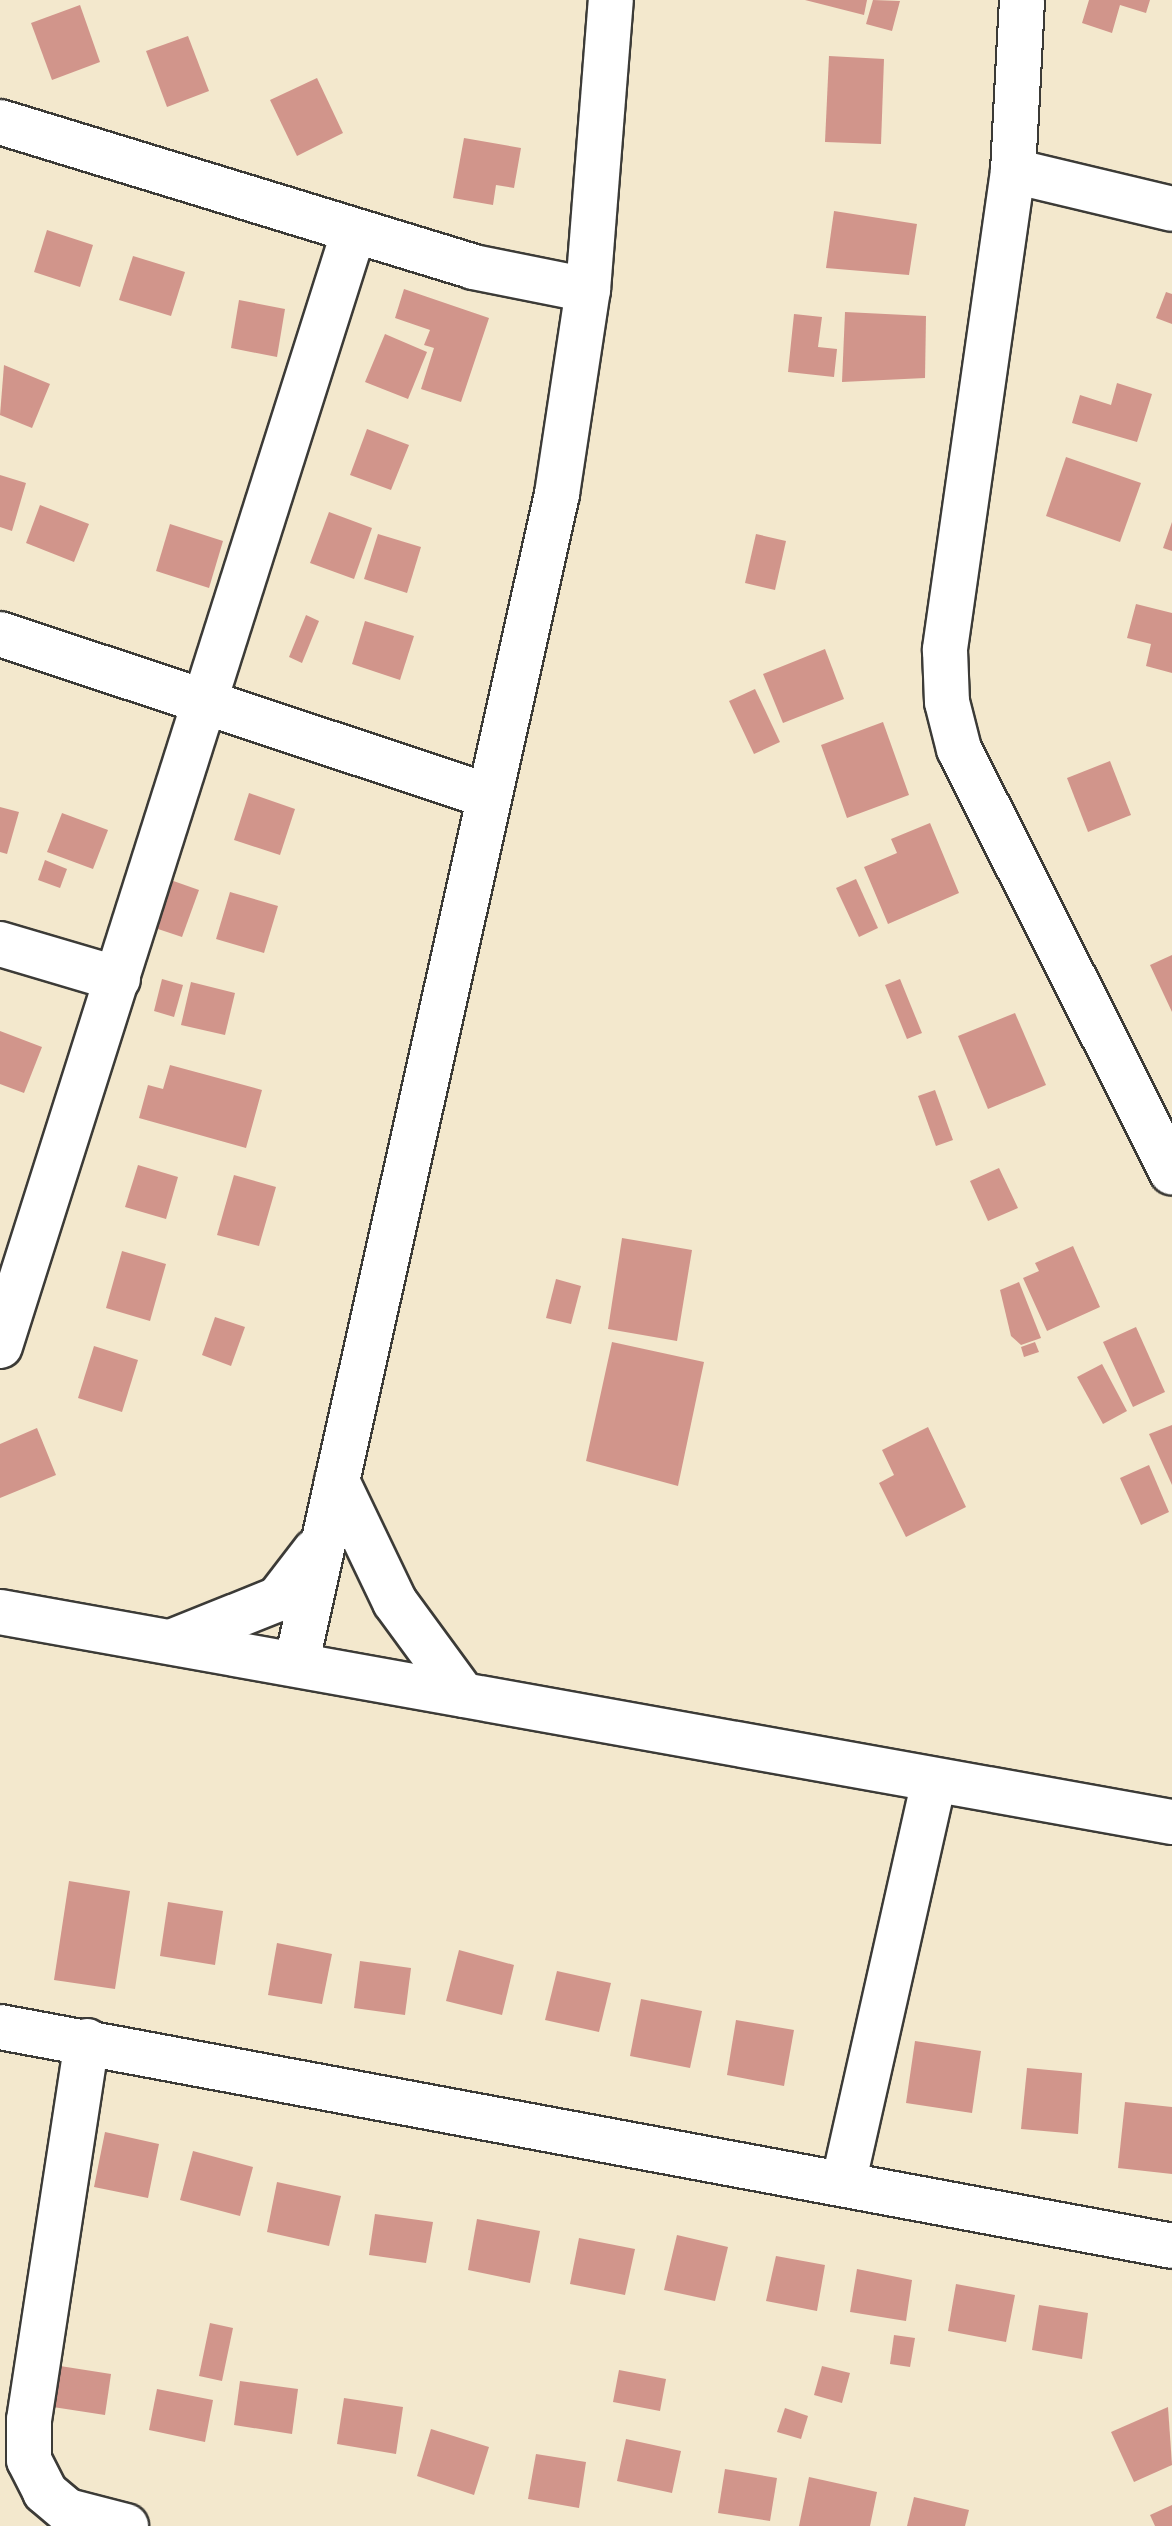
<!DOCTYPE html>
<style>
body{margin:0}
#map{position:relative;width:1172px;height:2526px;overflow:hidden;background:#f3e8cd;font-family:"Gentium Book Plus",serif}
div>[style]{position:absolute}
.building>*{inset:0;background:#d1958b}
.roads{filter:drop-shadow(2px 0 #3c3b37) drop-shadow(-2px 0 #3c3b37) drop-shadow(0 2px #3c3b37) drop-shadow(0 -2px #3c3b37)}
.minor>*{height:44px;margin:-22px;padding:0 22px;transform-origin:22px;border-radius:22px;background:#fff}
span{translate:-50% -50%;white-space:nowrap;text-align:center;line-height:1.15;-webkit-text-stroke:6px #fcf5e5;paint-order:stroke}
</style>
<div id="map">
<div class="building">
<div style="clip-path:polygon(805px 0,867px 0,864px 15px)"></div>
<div style="clip-path:polygon(873px 0,900px 1px,892px 31px,866px 24px)"></div>
<div style="clip-path:polygon(1089px 0,1150px 0,1146px 13px,1120px 5px,1112px 33px,1082px 23px)"></div>
<div style="clip-path:polygon(80px 5px,100px 62px,52px 80px,31px 23px)"></div>
<div style="clip-path:polygon(188px 36px,209px 91px,167px 107px,146px 51px)"></div>
<div style="clip-path:polygon(829px 56px,884px 59px,881px 144px,825px 142px)"></div>
<div style="clip-path:polygon(317px 78px,343px 133px,297px 156px,270px 100px)"></div>
<div style="clip-path:polygon(464px 138px,521px 148px,514px 188px,496px 185px,493px 205px,453px 198px)"></div>
<div style="clip-path:polygon(834px 211px,917px 224px,909px 275px,826px 268px)"></div>
<div style="clip-path:polygon(47px 230px,93px 245px,80px 287px,34px 272px)"></div>
<div style="clip-path:polygon(133px 256px,185px 272px,171px 316px,119px 300px)"></div>
<div style="clip-path:polygon(404px 289px,489px 318px,461px 402px,421px 389px,434px 348px,424px 345px,430px 330px,395px 318px)"></div>
<div style="clip-path:polygon(1166px 292px,1172px 294px,1172px 324px,1156px 318px)"></div>
<div style="clip-path:polygon(239px 300px,285px 309px,277px 357px,231px 348px)"></div>
<div style="clip-path:polygon(845px 312px,926px 316px,925px 378px,842px 382px)"></div>
<div style="clip-path:polygon(794px 314px,822px 317px,818px 347px,837px 349px,834px 377px,788px 372px)"></div>
<div style="clip-path:polygon(385px 334px,427px 352px,408px 399px,365px 382px)"></div>
<div style="clip-path:polygon(4px 365px,50px 384px,32px 428px,0 415px)"></div>
<div style="clip-path:polygon(1117px 383px,1152px 394px,1137px 442px,1072px 423px,1080px 395px,1111px 405px)"></div>
<div style="clip-path:polygon(367px 429px,409px 445px,391px 490px,350px 475px)"></div>
<div style="clip-path:polygon(1066px 457px,1141px 483px,1120px 542px,1046px 516px)"></div>
<div style="clip-path:polygon(0 475px,26px 483px,12px 531px,0 527px)"></div>
<div style="clip-path:polygon(40px 505px,89px 524px,74px 562px,26px 543px)"></div>
<div style="clip-path:polygon(329px 512px,372px 528px,354px 579px,310px 563px)"></div>
<div style="clip-path:polygon(1172px 522px,1172px 551px,1163px 548px)"></div>
<div style="clip-path:polygon(170px 524px,223px 541px,209px 588px,156px 571px)"></div>
<div style="clip-path:polygon(378px 534px,421px 547px,407px 593px,364px 579px)"></div>
<div style="clip-path:polygon(756px 534px,786px 541px,775px 590px,745px 583px)"></div>
<div style="clip-path:polygon(1136px 604px,1172px 613px,1172px 673px,1146px 666px,1151px 644px,1127px 638px)"></div>
<div style="clip-path:polygon(306px 615px,319px 621px,302px 663px,289px 657px)"></div>
<div style="clip-path:polygon(365px 621px,414px 636px,400px 680px,352px 664px)"></div>
<div style="clip-path:polygon(825px 649px,844px 699px,783px 723px,763px 674px)"></div>
<div style="clip-path:polygon(755px 689px,780px 742px,754px 754px,729px 701px)"></div>
<div style="clip-path:polygon(883px 722px,909px 795px,847px 818px,821px 745px)"></div>
<div style="clip-path:polygon(1110px 761px,1131px 815px,1088px 832px,1067px 778px)"></div>
<div style="clip-path:polygon(249px 793px,295px 809px,280px 855px,234px 840px)"></div>
<div style="clip-path:polygon(0 807px,19px 812px,7px 854px,0 852px)"></div>
<div style="clip-path:polygon(62px 813px,108px 830px,93px 869px,47px 852px)"></div>
<div style="clip-path:polygon(930px 823px,959px 893px,888px 924px,864px 867px,897px 853px,891px 839px)"></div>
<div style="clip-path:polygon(45px 860px,67px 869px,60px 888px,38px 880px)"></div>
<div style="clip-path:polygon(162px 877px,199px 890px,182px 937px,146px 925px)"></div>
<div style="clip-path:polygon(856px 879px,878px 928px,859px 937px,836px 888px)"></div>
<div style="clip-path:polygon(230px 892px,278px 906px,264px 953px,216px 939px)"></div>
<div style="clip-path:polygon(1172px 955px,1172px 1012px,1150px 965px)"></div>
<div style="clip-path:polygon(162px 979px,183px 985px,174px 1017px,154px 1011px)"></div>
<div style="clip-path:polygon(900px 979px,922px 1033px,907px 1039px,885px 985px)"></div>
<div style="clip-path:polygon(191px 982px,235px 993px,225px 1035px,181px 1025px)"></div>
<div style="clip-path:polygon(1015px 1013px,1046px 1085px,988px 1109px,958px 1036px)"></div>
<div style="clip-path:polygon(0 1031px,42px 1047px,24px 1093px,0 1084px)"></div>
<div style="clip-path:polygon(170px 1065px,262px 1090px,246px 1148px,139px 1118px,148px 1085px,163px 1089px)"></div>
<div style="clip-path:polygon(935px 1090px,953px 1140px,936px 1146px,918px 1096px)"></div>
<div style="clip-path:polygon(138px 1165px,178px 1177px,166px 1219px,125px 1207px)"></div>
<div style="clip-path:polygon(999px 1168px,1018px 1208px,988px 1221px,970px 1181px)"></div>
<div style="clip-path:polygon(234px 1175px,276px 1187px,259px 1246px,217px 1235px)"></div>
<div style="clip-path:polygon(622px 1238px,692px 1250px,677px 1341px,608px 1329px)"></div>
<div style="clip-path:polygon(1073px 1246px,1100px 1307px,1047px 1331px,1023px 1278px,1039px 1271px,1035px 1263px)"></div>
<div style="clip-path:polygon(122px 1251px,166px 1264px,150px 1321px,106px 1308px)"></div>
<div style="clip-path:polygon(556px 1279px,581px 1286px,571px 1324px,546px 1318px)"></div>
<div style="clip-path:polygon(1019px 1282px,1041px 1338px,1021px 1345px,1011px 1336px,1000px 1290px)"></div>
<div style="clip-path:polygon(215px 1317px,245px 1327px,231px 1366px,202px 1355px)"></div>
<div style="clip-path:polygon(1136px 1327px,1165px 1392px,1133px 1407px,1103px 1342px)"></div>
<div style="clip-path:polygon(612px 1342px,704px 1362px,678px 1486px,586px 1461px)"></div>
<div style="clip-path:polygon(1035px 1342px,1039px 1352px,1024px 1357px,1021px 1347px)"></div>
<div style="clip-path:polygon(94px 1346px,138px 1360px,122px 1412px,78px 1398px)"></div>
<div style="clip-path:polygon(1102px 1364px,1127px 1411px,1103px 1424px,1077px 1377px)"></div>
<div style="clip-path:polygon(1172px 1425px,1172px 1485px,1149px 1434px)"></div>
<div style="clip-path:polygon(928px 1427px,966px 1507px,906px 1537px,879px 1483px,894px 1475px,882px 1450px)"></div>
<div style="clip-path:polygon(37px 1428px,56px 1475px,0 1498px,0 1444px)"></div>
<div style="clip-path:polygon(1149px 1465px,1169px 1512px,1141px 1525px,1120px 1478px)"></div>
<div style="clip-path:polygon(69px 1881px,130px 1891px,115px 1989px,54px 1980px)"></div>
<div style="clip-path:polygon(168px 1902px,223px 1911px,215px 1965px,160px 1956px)"></div>
<div style="clip-path:polygon(277px 1943px,332px 1954px,322px 2004px,268px 1995px)"></div>
<div style="clip-path:polygon(459px 1950px,514px 1965px,502px 2015px,446px 2001px)"></div>
<div style="clip-path:polygon(360px 1961px,411px 1968px,405px 2015px,354px 2008px)"></div>
<div style="clip-path:polygon(557px 1971px,611px 1983px,599px 2032px,545px 2020px)"></div>
<div style="clip-path:polygon(641px 1999px,702px 2011px,690px 2068px,630px 2056px)"></div>
<div style="clip-path:polygon(736px 2020px,794px 2030px,784px 2086px,727px 2075px)"></div>
<div style="clip-path:polygon(915px 2041px,981px 2051px,972px 2113px,906px 2103px)"></div>
<div style="clip-path:polygon(1027px 2068px,1082px 2073px,1078px 2134px,1021px 2129px)"></div>
<div style="clip-path:polygon(1125px 2102px,1172px 2107px,1172px 2174px,1118px 2168px)"></div>
<div style="clip-path:polygon(105px 2132px,159px 2144px,148px 2198px,94px 2187px)"></div>
<div style="clip-path:polygon(193px 2151px,253px 2167px,240px 2216px,180px 2200px)"></div>
<div style="clip-path:polygon(277px 2182px,341px 2196px,329px 2246px,267px 2232px)"></div>
<div style="clip-path:polygon(375px 2214px,433px 2222px,426px 2263px,369px 2255px)"></div>
<div style="clip-path:polygon(477px 2219px,540px 2231px,530px 2283px,468px 2270px)"></div>
<div style="clip-path:polygon(677px 2235px,728px 2247px,715px 2301px,664px 2290px)"></div>
<div style="clip-path:polygon(579px 2238px,635px 2249px,625px 2295px,570px 2284px)"></div>
<div style="clip-path:polygon(776px 2256px,825px 2265px,817px 2311px,766px 2301px)"></div>
<div style="clip-path:polygon(857px 2269px,912px 2280px,906px 2321px,850px 2312px)"></div>
<div style="clip-path:polygon(956px 2284px,1015px 2295px,1006px 2342px,948px 2331px)"></div>
<div style="clip-path:polygon(1039px 2305px,1088px 2313px,1082px 2359px,1032px 2350px)"></div>
<div style="clip-path:polygon(210px 2323px,233px 2328px,222px 2381px,199px 2376px)"></div>
<div style="clip-path:polygon(894px 2335px,915px 2338px,910px 2367px,890px 2364px)"></div>
<div style="clip-path:polygon(60px 2366px,111px 2374px,105px 2415px,53px 2407px)"></div>
<div style="clip-path:polygon(822px 2366px,850px 2373px,842px 2403px,814px 2395px)"></div>
<div style="clip-path:polygon(619px 2370px,666px 2379px,660px 2411px,613px 2402px)"></div>
<div style="clip-path:polygon(240px 2381px,298px 2389px,292px 2434px,234px 2425px)"></div>
<div style="clip-path:polygon(157px 2389px,213px 2400px,205px 2442px,149px 2430px)"></div>
<div style="clip-path:polygon(344px 2398px,403px 2407px,396px 2454px,337px 2444px)"></div>
<div style="clip-path:polygon(1168px 2407px,1172px 2465px,1134px 2482px,1111px 2432px)"></div>
<div style="clip-path:polygon(785px 2408px,808px 2416px,801px 2439px,777px 2432px)"></div>
<div style="clip-path:polygon(431px 2429px,489px 2447px,474px 2495px,417px 2476px)"></div>
<div style="clip-path:polygon(626px 2439px,681px 2451px,672px 2493px,617px 2481px)"></div>
<div style="clip-path:polygon(536px 2454px,586px 2462px,579px 2508px,528px 2499px)"></div>
<div style="clip-path:polygon(725px 2469px,777px 2478px,770px 2521px,718px 2513px)"></div>
<div style="clip-path:polygon(809px 2477px,877px 2492px,870px 2526px,799px 2526px)"></div>
<div style="clip-path:polygon(914px 2497px,969px 2510px,965px 2526px,907px 2526px)"></div>
<div style="clip-path:polygon(1172px 2505px,1172px 2526px,1155px 2526px,1150px 2515px)"></div>
</div>
<div class="roads">
<div class="minor">
<div style="left:1022px;top:0;width:171px;rotate:93deg"></div>
<div style="left:1013px;top:171px;width:484px;rotate:98.1deg"></div>
<div style="left:945px;top:650px;width:52px;rotate:87.8deg"></div>
<div style="left:947px;top:702px;width:49px;rotate:75.7deg"></div>
<div style="left:959px;top:749px;width:474px;rotate:63.3deg"></div>
<div style="left:0;top:122px;width:495px;rotate:17deg"></div>
<div style="left:473px;top:267px;width:117px;rotate:11.3deg"></div>
<div style="left:1013px;top:171px;width:163px;rotate:13.4deg"></div>
<div style="left:0;top:634px;width:514px;rotate:18.36deg"></div>
<div style="left:0;top:944px;width:123px;rotate:16.5deg"></div>
<div style="left:0;top:1346px;width:1170px;rotate:-72.39deg"></div>
<div style="left:337px;top:1481px;width:134px;rotate:64.4deg"></div>
<div style="left:395px;top:1602px;width:115px;rotate:53.8deg"></div>
<div style="left:0;top:1612px;width:1191px;rotate:10.16deg"></div>
<div style="left:176px;top:1640px;width:110px;rotate:-21.9deg"></div>
<div style="left:278px;top:1599px;width:61px;rotate:-52.4deg"></div>
<div style="left:297px;top:1661px;width:1196px;rotate:-77.44deg"></div>
<div style="left:557px;top:494px;width:206px;rotate:-81.4deg"></div>
<div style="left:588px;top:290px;width:291px;rotate:-85.5deg"></div>
<div style="left:0;top:2027px;width:1192px;rotate:10.58deg"></div>
<div style="left:87px;top:2041px;width:383px;rotate:98.7deg"></div>
<div style="left:29px;top:2420px;width:40px;rotate:90deg"></div>
<div style="left:29px;top:2460px;width:36px;rotate:63deg"></div>
<div style="left:45px;top:2492px;width:30px;rotate:40deg"></div>
<div style="left:68px;top:2511px;width:60px;rotate:14.5deg"></div>
<div style="left:844px;top:2180px;width:409px;rotate:-77.3deg"></div>
</div>
</div>
</div>
